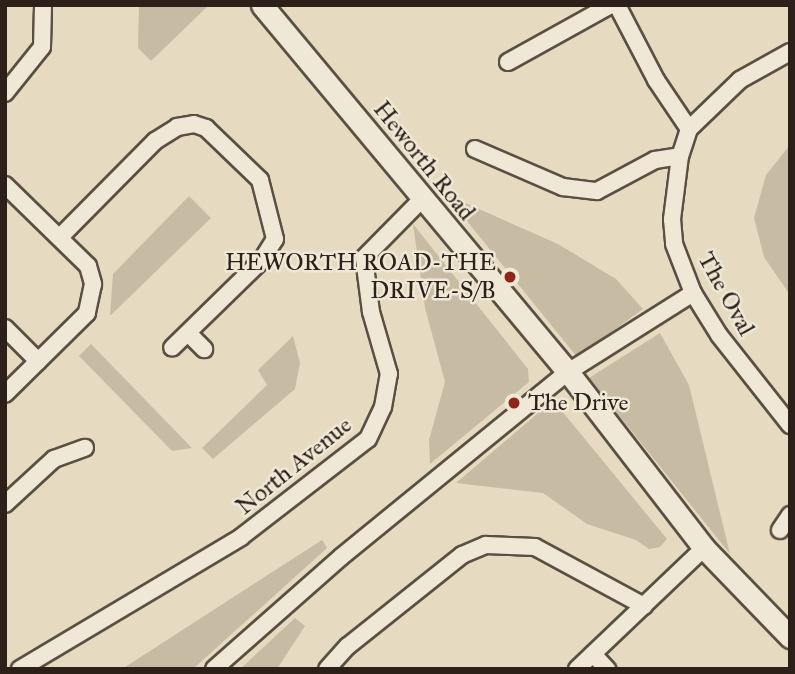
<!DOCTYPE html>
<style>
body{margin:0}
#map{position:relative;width:795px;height:674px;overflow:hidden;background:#e6dbc1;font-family:"IM FELL Great Primer",serif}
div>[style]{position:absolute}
.green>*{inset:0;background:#c7bba4}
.roads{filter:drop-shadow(2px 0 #5b4f42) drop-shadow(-2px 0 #5b4f42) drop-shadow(0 2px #5b4f42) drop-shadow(0 -2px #5b4f42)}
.street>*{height:16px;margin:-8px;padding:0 8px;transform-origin:8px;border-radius:8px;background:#efe8d7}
.secondary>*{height:21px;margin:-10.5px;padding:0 10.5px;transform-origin:10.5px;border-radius:10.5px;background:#efe8d7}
.dots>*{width:19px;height:19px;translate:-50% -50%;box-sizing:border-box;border:4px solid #efe8d7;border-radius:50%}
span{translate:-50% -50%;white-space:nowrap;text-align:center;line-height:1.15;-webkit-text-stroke:5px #efe8d7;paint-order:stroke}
.street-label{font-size:24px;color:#2d2018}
.poi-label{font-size:24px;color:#2d2018}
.right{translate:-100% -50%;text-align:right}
.left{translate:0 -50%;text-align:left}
.frame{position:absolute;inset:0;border:7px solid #2d2018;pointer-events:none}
</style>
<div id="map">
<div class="green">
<div style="clip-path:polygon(139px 5px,209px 5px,151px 61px,138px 48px)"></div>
<div style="clip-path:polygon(790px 145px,790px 295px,764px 257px,754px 218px,766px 175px)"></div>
<div style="clip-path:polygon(445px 194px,558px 244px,616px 279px,643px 309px,577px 357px)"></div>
<div style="clip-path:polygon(189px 196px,211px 218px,110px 316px,113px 274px)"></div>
<div style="clip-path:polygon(413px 224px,528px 369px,529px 382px,430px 464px,429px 440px,445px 382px,425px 308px)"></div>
<div style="clip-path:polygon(660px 333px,689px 385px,730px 554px,589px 378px)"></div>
<div style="clip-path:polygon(293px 336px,300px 363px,295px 389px,213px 459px,202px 448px,267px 385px,258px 370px)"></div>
<div style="clip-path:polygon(91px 344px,192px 448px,172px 451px,79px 356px)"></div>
<div style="clip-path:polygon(557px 405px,667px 539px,660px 547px,649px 549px,636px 540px,587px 524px,543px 493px,456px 483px,544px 408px)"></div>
<div style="clip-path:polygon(322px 540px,327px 548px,193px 669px,122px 669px)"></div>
<div style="clip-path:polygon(295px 618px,305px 626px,277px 669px,240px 669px)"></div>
</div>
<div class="roads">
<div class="street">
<div style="left:617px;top:5px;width:85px;rotate:62.5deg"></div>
<div style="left:656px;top:80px;width:59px;rotate:56deg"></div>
<div style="left:790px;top:52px;width:57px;rotate:150.8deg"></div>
<div style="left:740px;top:80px;width:71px;rotate:136.1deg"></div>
<div style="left:689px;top:129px;width:28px;rotate:108deg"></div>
<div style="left:680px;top:156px;width:64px;rotate:97.2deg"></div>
<div style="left:672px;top:219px;width:25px;rotate:85deg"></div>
<div style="left:674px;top:244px;width:53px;rotate:68.8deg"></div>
<div style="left:693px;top:293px;width:49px;rotate:58.2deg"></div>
<div style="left:719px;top:335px;width:115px;rotate:51.7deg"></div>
<div style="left:508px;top:62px;width:118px;rotate:-29deg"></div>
<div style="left:5px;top:93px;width:59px;rotate:-51.2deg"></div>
<div style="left:42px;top:47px;width:42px;rotate:-88.6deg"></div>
<div style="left:475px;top:149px;width:96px;rotate:23.4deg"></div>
<div style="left:563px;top:187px;width:34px;rotate:7deg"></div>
<div style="left:597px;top:191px;width:66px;rotate:-28.1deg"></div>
<div style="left:655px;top:160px;width:25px;rotate:-9deg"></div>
<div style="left:5px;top:185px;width:116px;rotate:44.3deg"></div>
<div style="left:88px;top:266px;width:19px;rotate:74deg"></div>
<div style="left:93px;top:284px;width:30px;rotate:102deg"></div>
<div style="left:87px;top:313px;width:115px;rotate:135.4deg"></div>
<div style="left:60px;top:237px;width:135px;rotate:-45.3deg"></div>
<div style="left:155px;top:141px;width:26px;rotate:-32deg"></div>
<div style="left:177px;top:127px;width:17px;rotate:-10deg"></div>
<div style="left:194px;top:124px;width:13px;rotate:18deg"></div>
<div style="left:206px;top:128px;width:75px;rotate:43.9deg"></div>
<div style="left:260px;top:180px;width:61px;rotate:75.7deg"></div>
<div style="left:275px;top:239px;width:26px;rotate:122deg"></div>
<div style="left:261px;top:261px;width:124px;rotate:135.7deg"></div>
<div style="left:5px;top:328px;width:47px;rotate:45deg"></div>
<div style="left:188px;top:333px;width:23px;rotate:45deg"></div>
<div style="left:5px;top:504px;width:67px;rotate:-42.6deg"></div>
<div style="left:54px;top:459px;width:33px;rotate:-20deg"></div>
<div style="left:780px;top:530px;width:18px;rotate:-56deg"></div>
<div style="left:593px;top:654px;width:21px;rotate:47deg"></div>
<div style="left:20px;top:669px;width:257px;rotate:-30.8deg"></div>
<div style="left:241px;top:537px;width:160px;rotate:-37.7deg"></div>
<div style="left:368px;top:439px;width:35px;rotate:-65deg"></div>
<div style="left:383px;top:407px;width:34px;rotate:-80deg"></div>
<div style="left:389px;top:374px;width:65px;rotate:-106.2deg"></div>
<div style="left:371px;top:312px;width:54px;rotate:-97.4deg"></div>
<div style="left:364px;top:258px;width:81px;rotate:-45.5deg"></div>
<div style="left:214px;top:669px;width:169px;rotate:-41.4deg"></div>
<div style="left:341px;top:557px;width:293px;rotate:-39.2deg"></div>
<div style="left:568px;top:372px;width:148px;rotate:-32.3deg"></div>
<div style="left:327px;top:669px;width:31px;rotate:-48deg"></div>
<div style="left:348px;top:646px;width:146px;rotate:-38.6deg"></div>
<div style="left:462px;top:555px;width:26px;rotate:-23deg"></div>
<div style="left:486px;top:545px;width:49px;rotate:2.3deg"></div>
<div style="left:535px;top:547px;width:124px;rotate:28.4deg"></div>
<div style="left:577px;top:669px;width:175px;rotate:-43.6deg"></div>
</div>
<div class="secondary">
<div style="left:262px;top:5px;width:478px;rotate:50.2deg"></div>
<div style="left:568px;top:372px;width:222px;rotate:52.3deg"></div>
<div style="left:704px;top:548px;width:124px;rotate:46deg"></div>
</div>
</div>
<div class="dots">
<div style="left:510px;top:277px;background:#8f2418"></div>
<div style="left:514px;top:403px;background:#8f2418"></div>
</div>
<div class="street-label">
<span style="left:424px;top:161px;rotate:51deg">Heworth Road</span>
<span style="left:726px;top:294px;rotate:61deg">The Oval</span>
<span style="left:294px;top:466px;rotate:-39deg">North Avenue</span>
</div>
<div class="poi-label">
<span class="right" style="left:496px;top:277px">HEWORTH ROAD-THE<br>DRIVE-S/B</span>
<span class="left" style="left:528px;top:403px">The Drive</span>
</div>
<div class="frame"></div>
</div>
